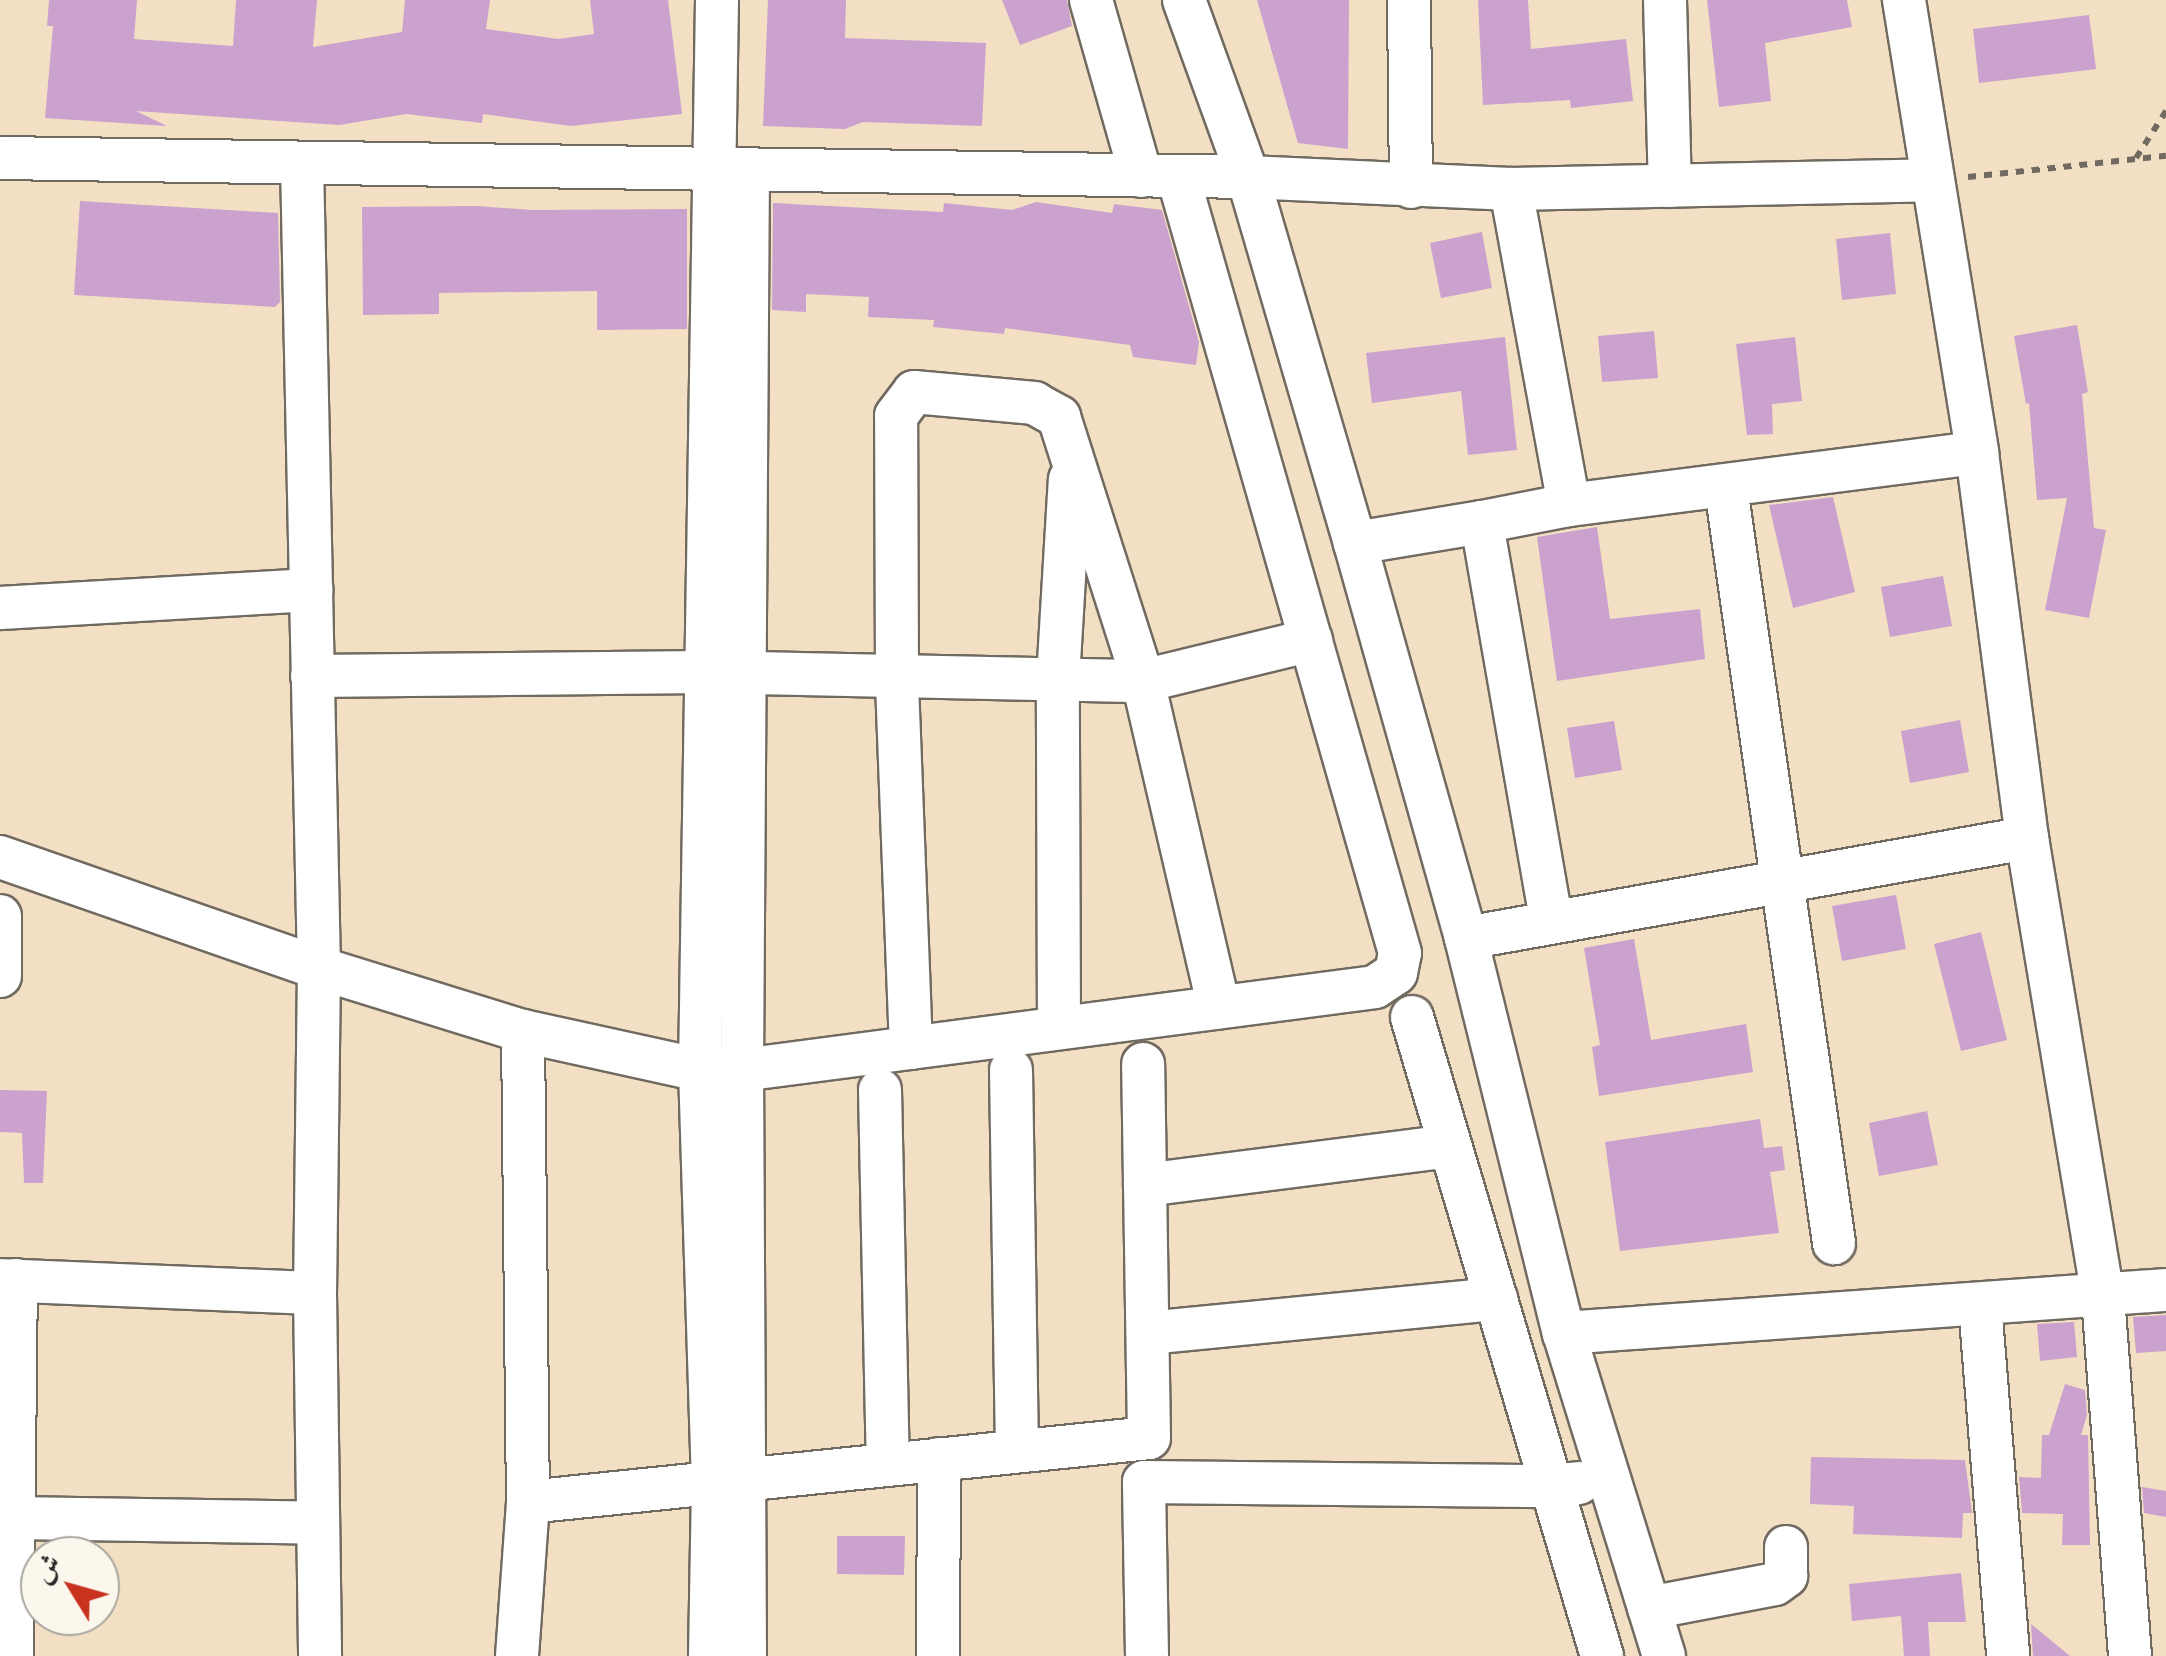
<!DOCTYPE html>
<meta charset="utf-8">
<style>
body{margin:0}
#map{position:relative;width:2166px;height:1656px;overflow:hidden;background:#f3dfc3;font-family:"Libre Bodoni",Amiri,serif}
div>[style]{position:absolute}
.building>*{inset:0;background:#caa2cd}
.path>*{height:6px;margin-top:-3px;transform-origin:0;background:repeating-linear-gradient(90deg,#716a60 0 8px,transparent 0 16px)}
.roads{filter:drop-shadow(2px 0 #716a60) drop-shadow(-2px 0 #716a60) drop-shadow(0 2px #716a60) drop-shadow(0 -2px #716a60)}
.minor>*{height:42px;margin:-21px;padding:0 21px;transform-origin:21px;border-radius:21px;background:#fff}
span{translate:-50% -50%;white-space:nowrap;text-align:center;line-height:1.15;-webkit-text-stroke:8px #fbf7ec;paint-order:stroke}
.north{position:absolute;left:20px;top:1536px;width:100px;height:100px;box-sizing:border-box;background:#fbf7ec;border:2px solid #a8a59f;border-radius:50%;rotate:307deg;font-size:28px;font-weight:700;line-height:40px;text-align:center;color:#2b2b2b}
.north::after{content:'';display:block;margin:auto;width:35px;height:45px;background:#c8321e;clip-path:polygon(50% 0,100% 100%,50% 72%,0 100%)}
</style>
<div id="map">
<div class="building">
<div style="clip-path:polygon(49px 0,137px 0,134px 39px,233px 46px,236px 0,317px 0,313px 47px,402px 32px,405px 0,490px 0,486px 29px,558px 39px,594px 34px,590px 0,668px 0,682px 114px,571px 126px,483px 114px,482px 123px,406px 114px,339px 125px,136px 111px,167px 126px,45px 118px,53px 26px,47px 26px)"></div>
<div style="clip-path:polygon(768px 0,846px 0,845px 38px,986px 43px,982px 126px,863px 122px,845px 129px,763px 126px)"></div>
<div style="clip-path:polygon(1002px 0,1067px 0,1072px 26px,1020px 45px)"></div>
<div style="clip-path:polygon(1257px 0,1349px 0,1348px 149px,1298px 143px)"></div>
<div style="clip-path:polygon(1478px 0,1528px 0,1531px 49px,1626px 39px,1633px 101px,1571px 108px,1570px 100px,1483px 105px)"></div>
<div style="clip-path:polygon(1707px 0,1847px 0,1852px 27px,1765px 43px,1771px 101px,1719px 107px)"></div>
<div style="clip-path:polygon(2089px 15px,2096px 69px,1979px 83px,1973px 29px)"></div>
<div style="clip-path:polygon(80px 201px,278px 213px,280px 302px,275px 307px,74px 295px)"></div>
<div style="clip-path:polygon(1036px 202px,1112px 213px,1114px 204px,1162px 210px,1199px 342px,1196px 365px,1133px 357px,1130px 345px,1005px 328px,1004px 334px,933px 327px,934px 320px,868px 317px,869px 297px,806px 294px,806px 312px,772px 310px,773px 203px,943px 212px,944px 203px,1012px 210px)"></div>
<div style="clip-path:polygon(476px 206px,533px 210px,687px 209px,687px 329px,597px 330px,597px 291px,439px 293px,439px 314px,363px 315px,362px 207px)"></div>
<div style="clip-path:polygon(1482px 232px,1492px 288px,1441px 298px,1430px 243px)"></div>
<div style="clip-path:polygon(1890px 233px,1896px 294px,1842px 300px,1836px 239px)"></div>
<div style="clip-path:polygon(2077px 325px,2088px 392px,2082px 394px,2094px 528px,2106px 530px,2089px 618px,2045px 610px,2067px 498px,2037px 500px,2029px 403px,2026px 404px,2014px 336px)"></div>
<div style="clip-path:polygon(1654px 331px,1658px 378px,1602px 382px,1598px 336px)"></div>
<div style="clip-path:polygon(1505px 337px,1517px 450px,1468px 455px,1461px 391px,1372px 403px,1366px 353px)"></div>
<div style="clip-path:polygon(1795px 337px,1802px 401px,1772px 404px,1773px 434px,1747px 435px,1736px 344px)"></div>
<div style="clip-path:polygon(1833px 497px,1855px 592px,1793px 608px,1769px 505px)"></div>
<div style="clip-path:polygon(1597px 527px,1610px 619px,1700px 609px,1705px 659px,1557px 681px,1537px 537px)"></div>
<div style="clip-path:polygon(1943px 576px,1952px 626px,1890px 637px,1881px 587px)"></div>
<div style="clip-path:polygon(1960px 720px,1969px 772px,1910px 783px,1901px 731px)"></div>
<div style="clip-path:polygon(1614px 721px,1622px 770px,1575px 778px,1567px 728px)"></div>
<div style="clip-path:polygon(1896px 895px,1906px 949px,1842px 961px,1832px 906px)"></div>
<div style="clip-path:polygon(1981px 932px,2007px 1040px,1961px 1051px,1934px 944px)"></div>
<div style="clip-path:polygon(1634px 939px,1651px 1040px,1746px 1024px,1753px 1072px,1599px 1096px,1592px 1047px,1600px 1045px,1584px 948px)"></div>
<div style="clip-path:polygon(0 1090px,47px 1091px,43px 1183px,24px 1183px,22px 1133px,0 1132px)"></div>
<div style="clip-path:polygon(1927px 1111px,1938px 1165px,1879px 1176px,1869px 1123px)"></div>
<div style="clip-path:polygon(1760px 1119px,1764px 1148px,1782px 1146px,1785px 1170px,1770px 1172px,1779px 1233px,1620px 1251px,1605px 1142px)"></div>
<div style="clip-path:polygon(2166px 1315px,2166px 1351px,2136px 1353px,2133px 1317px)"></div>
<div style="clip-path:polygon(2074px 1322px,2077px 1357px,2040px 1361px,2037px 1324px)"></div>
<div style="clip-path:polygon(2065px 1384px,2085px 1390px,2087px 1415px,2081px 1435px,2088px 1435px,2090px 1545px,2062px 1545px,2063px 1514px,2022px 1513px,2019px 1477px,2041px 1478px,2042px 1435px,2049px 1435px)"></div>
<div style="clip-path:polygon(1811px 1457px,1965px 1460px,1972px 1513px,1963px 1513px,1962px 1538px,1853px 1534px,1854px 1506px,1810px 1504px)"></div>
<div style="clip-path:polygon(2142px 1487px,2166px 1491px,2166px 1517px,2144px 1513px)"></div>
<div style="clip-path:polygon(837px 1536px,905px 1536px,904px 1575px,837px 1574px)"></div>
<div style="clip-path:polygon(1961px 1573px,1966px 1622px,1928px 1622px,1930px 1656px,1904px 1656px,1901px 1616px,1852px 1621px,1849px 1584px)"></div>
<div style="clip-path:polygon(2031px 1624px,2070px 1656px,2033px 1656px)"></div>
</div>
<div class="path">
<div style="left:2136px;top:158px;width:56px;rotate:-57.4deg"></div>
<div style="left:1968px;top:177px;width:199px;rotate:-6.1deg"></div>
</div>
<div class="roads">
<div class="minor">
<div style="left:1091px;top:0;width:183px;rotate:74.1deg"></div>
<div style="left:1184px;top:0;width:188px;rotate:70.1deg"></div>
<div style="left:1248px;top:177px;width:381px;rotate:73.7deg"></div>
<div style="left:1355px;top:543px;width:410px;rotate:74.3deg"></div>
<div style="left:1466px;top:938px;width:407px;rotate:76.1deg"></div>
<div style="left:1564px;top:1333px;width:338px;rotate:72.8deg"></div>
<div style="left:1409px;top:0;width:187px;rotate:89.4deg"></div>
<div style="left:1665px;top:0;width:186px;rotate:88.5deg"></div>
<div style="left:1904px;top:0;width:459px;rotate:80.8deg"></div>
<div style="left:1977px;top:453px;width:388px;rotate:82.6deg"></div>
<div style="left:2027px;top:838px;width:465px;rotate:80.6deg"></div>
<div style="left:2103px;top:1297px;width:360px;rotate:85.7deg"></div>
<div style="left:0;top:158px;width:1248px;rotate:0.87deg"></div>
<div style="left:1248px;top:177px;width:263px;rotate:2.6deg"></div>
<div style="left:1511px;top:189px;width:422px;rotate:-1.2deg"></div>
<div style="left:302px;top:163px;width:805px;rotate:88.79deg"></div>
<div style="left:319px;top:968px;width:325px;rotate:90.7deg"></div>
<div style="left:315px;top:1293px;width:363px;rotate:89.2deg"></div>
<div style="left:1511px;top:189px;width:321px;rotate:79.6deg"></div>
<div style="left:1726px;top:488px;width:763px;rotate:81.86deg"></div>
<div style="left:1355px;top:543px;width:129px;rotate:-9.4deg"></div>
<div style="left:0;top:608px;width:312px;rotate:-3.3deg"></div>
<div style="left:312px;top:676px;width:393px;rotate:-0.6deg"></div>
<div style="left:705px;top:672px;width:438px;rotate:1.2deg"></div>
<div style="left:1143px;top:681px;width:173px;rotate:-13.7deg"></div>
<div style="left:0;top:857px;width:338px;rotate:19.2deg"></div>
<div style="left:319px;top:968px;width:214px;rotate:17.2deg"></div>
<div style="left:523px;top:1031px;width:181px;rotate:12.4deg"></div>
<div style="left:700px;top:1070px;width:42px"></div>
<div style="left:742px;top:1070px;width:638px;rotate:-7.47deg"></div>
<div style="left:1375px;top:987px;width:25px;rotate:-34deg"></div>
<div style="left:1396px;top:973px;width:20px;rotate:-79deg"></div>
<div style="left:1400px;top:953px;width:808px;rotate:-105.95deg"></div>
<div style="left:0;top:916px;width:60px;rotate:90deg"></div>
<div style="left:1551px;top:919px;width:403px;rotate:-99.9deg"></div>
<div style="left:1482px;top:522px;width:89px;rotate:-11.1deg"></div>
<div style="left:1569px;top:505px;width:411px;rotate:-7.3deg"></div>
<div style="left:1466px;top:938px;width:570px;rotate:-10.11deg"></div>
<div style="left:1412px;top:1017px;width:667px;rotate:73.44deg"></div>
<div style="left:1059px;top:1028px;width:349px;rotate:-90.2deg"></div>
<div style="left:1058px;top:679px;width:200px;rotate:-86.6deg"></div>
<div style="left:523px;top:1031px;width:471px;rotate:89.4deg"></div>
<div style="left:528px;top:1502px;width:624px;rotate:-5.88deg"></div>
<div style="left:1149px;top:1438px;width:374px;rotate:-90.9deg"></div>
<div style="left:911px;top:1048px;width:372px;rotate:-92.2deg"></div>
<div style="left:897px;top:676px;width:260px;rotate:-90.2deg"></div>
<div style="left:896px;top:416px;width:30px;rotate:-53deg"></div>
<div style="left:914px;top:392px;width:121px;rotate:5.2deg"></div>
<div style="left:1034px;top:403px;width:29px;rotate:29deg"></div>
<div style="left:1059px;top:417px;width:277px;rotate:72.3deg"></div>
<div style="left:1143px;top:681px;width:335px;rotate:76.9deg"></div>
<div style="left:1011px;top:1070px;width:381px;rotate:89.1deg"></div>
<div style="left:880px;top:1090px;width:375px;rotate:88.8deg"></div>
<div style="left:1145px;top:1185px;width:307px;rotate:-7.3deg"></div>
<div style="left:0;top:1280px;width:315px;rotate:2.4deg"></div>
<div style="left:1980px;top:1305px;width:352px;rotate:85.4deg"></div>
<div style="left:1148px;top:1333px;width:350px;rotate:-5.6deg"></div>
<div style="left:1564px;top:1333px;width:604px;rotate:-4.09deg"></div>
<div style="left:14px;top:1518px;width:303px;rotate:0.9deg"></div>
<div style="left:1649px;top:1608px;width:128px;rotate:-10.8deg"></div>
<div style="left:1775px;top:1584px;width:14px;rotate:-36deg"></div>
<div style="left:1786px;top:1576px;width:29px;rotate:-90deg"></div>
<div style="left:12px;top:1656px;width:376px;rotate:-89.4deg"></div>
<div style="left:517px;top:1656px;width:154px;rotate:-85.9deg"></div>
<div style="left:710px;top:1656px;width:173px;rotate:-89deg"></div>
<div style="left:713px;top:1483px;width:413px;rotate:-91.8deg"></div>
<div style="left:700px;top:1070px;width:1070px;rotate:-89.09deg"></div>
<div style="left:745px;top:1656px;width:586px;rotate:-90.29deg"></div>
<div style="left:742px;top:1070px;width:899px;rotate:-89.62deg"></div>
<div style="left:938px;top:1656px;width:197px;rotate:-89.7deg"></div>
<div style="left:1147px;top:1656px;width:174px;rotate:-91deg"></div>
<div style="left:1144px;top:1482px;width:407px;rotate:0.6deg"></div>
<div style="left:1551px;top:1486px;width:28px;rotate:-6deg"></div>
</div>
</div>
<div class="north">ش</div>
</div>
